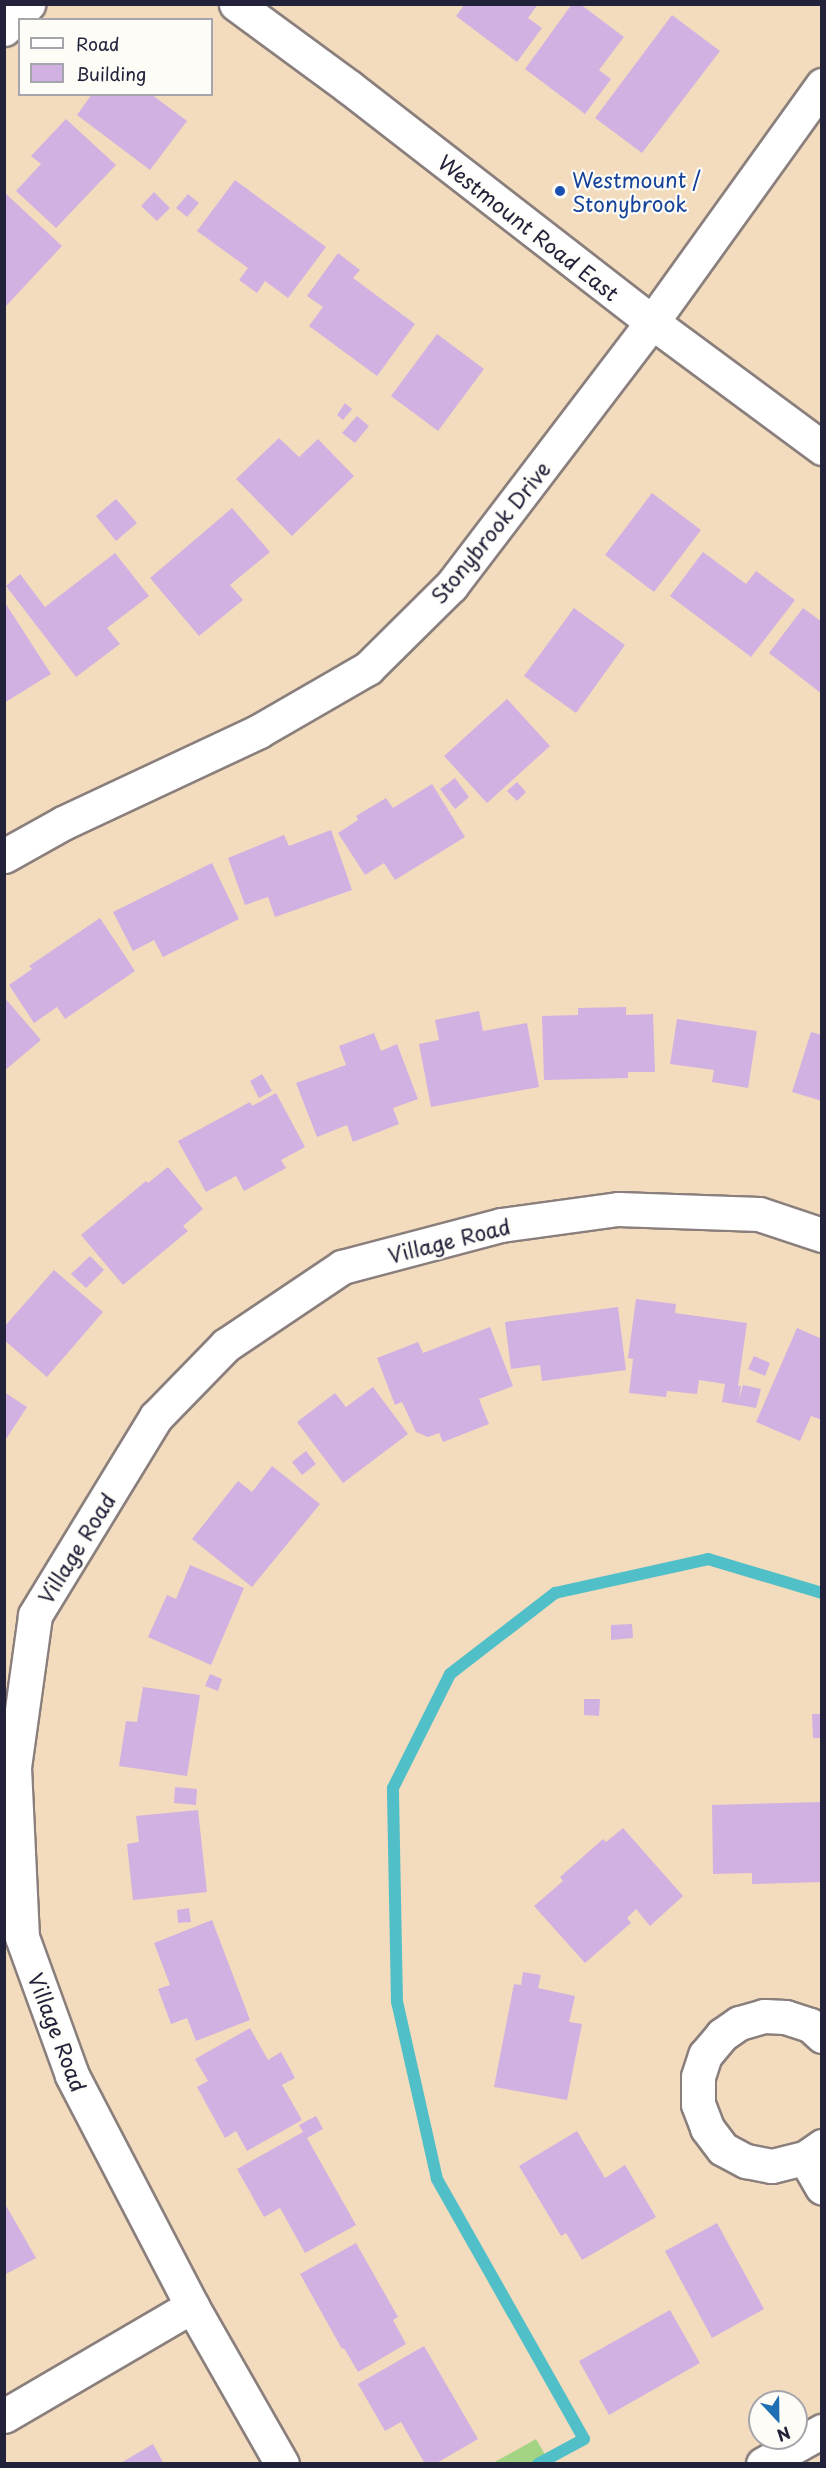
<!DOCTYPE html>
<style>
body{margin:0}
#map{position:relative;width:826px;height:2468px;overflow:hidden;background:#f3dcbe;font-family:"Playpen Sans",sans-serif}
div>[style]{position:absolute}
.green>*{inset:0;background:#a3d483}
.stream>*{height:12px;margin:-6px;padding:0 6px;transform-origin:6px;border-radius:6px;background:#51bfc7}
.building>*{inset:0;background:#d1b1e1}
.roads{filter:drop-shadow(2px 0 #8a7f7c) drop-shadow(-2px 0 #8a7f7c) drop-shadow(0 2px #8a7f7c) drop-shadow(0 -2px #8a7f7c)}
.street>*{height:33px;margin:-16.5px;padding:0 16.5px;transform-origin:16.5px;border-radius:16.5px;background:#fff}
.secondary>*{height:33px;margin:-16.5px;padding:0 16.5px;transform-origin:16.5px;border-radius:16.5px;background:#fff}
.dots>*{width:16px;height:16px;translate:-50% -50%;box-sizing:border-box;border:3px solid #fdfcf7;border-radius:50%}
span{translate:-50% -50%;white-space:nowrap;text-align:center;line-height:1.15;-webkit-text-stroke:4.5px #fdfcf7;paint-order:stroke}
.transit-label{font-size:21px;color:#164399}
.left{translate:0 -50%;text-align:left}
.street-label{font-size:21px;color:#22223b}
.frame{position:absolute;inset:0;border:6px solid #22223b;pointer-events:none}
.legend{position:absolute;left:18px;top:18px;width:195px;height:78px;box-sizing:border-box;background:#fdfcf7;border:2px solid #a5a5ac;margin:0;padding:8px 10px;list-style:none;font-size:18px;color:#22223b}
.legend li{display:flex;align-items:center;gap:12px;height:30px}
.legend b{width:30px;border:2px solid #a5a5ac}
.north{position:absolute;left:748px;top:2390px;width:60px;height:60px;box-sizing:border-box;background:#fdfcf7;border:2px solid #a5a5ac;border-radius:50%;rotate:158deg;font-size:16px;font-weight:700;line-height:24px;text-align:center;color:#22223b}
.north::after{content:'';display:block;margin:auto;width:21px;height:27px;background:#1f6fb2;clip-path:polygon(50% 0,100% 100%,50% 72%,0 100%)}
</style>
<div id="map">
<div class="green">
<div style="clip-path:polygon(536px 2439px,550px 2463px,493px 2463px)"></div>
</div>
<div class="stream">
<div style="left:538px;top:2464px;width:52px;rotate:-28.5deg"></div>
<div style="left:584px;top:2439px;width:299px;rotate:-119.5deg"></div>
<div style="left:437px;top:2179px;width:181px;rotate:-102.7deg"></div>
<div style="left:397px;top:2002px;width:214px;rotate:-91.1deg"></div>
<div style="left:393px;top:1788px;width:127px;rotate:-63.4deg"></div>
<div style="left:450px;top:1674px;width:133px;rotate:-37.6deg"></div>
<div style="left:555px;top:1593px;width:157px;rotate:-12.5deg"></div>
<div style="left:708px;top:1559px;width:119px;rotate:16.6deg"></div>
</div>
<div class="building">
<div style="clip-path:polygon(465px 4px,538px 4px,528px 18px,542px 28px,517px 62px,456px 16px)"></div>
<div style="clip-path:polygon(572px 4px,580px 4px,624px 37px,599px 70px,611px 79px,585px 114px,525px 69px)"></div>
<div style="clip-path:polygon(672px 15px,720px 51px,642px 153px,595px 118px)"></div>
<div style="clip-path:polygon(92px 94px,151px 94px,187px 121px,150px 170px,77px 115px)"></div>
<div style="clip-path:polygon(66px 119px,116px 165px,56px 228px,16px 191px,41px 164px,31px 156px)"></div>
<div style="clip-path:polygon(235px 180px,326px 247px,288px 298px,265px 281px,257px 293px,239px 280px,248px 268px,197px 231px)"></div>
<div style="clip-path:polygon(4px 192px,62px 246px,6px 306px,4px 305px)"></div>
<div style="clip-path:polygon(154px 192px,170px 208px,157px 221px,141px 206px)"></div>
<div style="clip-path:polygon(188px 194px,199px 203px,187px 217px,176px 208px)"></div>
<div style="clip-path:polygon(338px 253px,360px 270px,353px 278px,415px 324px,377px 376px,309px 326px,323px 307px,307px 296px)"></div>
<div style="clip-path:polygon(437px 334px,484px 369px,438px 431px,391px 396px)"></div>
<div style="clip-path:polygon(345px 403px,352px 409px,343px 420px,337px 415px)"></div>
<div style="clip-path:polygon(357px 416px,369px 426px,355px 443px,342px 433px)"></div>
<div style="clip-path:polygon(279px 438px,299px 457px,318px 439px,354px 476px,292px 536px,236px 479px)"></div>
<div style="clip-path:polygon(652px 493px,701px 530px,654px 592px,605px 555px)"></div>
<div style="clip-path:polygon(116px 499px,137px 523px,116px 541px,96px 516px)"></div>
<div style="clip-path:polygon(232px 508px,270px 552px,230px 585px,243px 600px,199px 636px,150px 578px)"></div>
<div style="clip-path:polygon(703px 552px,746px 584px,756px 571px,795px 600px,751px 657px,670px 596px)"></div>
<div style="clip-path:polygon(115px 553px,149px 596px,107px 628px,120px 644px,76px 677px,6px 586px,20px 574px,45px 607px)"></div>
<div style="clip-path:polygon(4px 601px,51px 674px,4px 703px)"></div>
<div style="clip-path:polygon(574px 608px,625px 645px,576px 713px,524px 676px)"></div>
<div style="clip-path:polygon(803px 608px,822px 622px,822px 694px,769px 653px)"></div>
<div style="clip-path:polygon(507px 699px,550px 746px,487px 803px,444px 756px)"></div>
<div style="clip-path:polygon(455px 778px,469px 797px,455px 809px,440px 789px)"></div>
<div style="clip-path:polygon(517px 782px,526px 792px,517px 801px,507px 791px)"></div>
<div style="clip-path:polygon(432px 784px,465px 837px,395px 880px,384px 863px,365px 875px,338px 833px,358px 820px,356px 816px,386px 798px,393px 808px)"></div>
<div style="clip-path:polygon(331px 830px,352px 890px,275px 917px,268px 897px,245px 905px,228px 858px,284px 835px,289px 846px)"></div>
<div style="clip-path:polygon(212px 863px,239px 919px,163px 957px,154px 940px,133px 951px,113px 912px)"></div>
<div style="clip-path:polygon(100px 918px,135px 971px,65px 1019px,57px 1007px,34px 1023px,9px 985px,32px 969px,29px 966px)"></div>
<div style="clip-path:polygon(4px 997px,41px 1040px,4px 1071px)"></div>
<div style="clip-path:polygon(626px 1007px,626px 1015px,653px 1014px,655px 1072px,628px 1072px,628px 1078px,544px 1080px,542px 1016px,578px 1015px,578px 1008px)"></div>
<div style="clip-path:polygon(479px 1011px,483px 1031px,527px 1023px,539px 1087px,431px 1107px,419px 1044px,439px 1040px,435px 1020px)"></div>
<div style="clip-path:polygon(677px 1019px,757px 1031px,748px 1088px,712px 1082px,714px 1070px,670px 1064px)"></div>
<div style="clip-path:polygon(811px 1032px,822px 1035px,822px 1101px,792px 1092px)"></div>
<div style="clip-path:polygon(374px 1033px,381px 1051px,397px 1044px,418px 1099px,393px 1108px,399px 1124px,353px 1142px,347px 1125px,317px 1137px,296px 1083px,346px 1065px,339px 1046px)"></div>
<div style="clip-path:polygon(262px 1074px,272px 1091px,259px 1098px,250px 1081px)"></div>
<div style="clip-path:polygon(276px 1093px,305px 1147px,281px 1160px,286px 1168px,244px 1191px,236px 1176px,206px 1192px,178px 1141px,250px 1102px,252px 1106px)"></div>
<div style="clip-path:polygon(168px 1167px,203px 1209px,183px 1226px,188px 1231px,123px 1285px,81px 1235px,146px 1181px,148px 1183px)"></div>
<div style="clip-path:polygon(90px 1256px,104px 1270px,86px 1288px,71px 1274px)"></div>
<div style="clip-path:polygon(54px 1270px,103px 1312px,47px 1377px,4px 1340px,4px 1327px)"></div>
<div style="clip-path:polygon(636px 1299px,676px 1304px,675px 1313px,747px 1323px,738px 1386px,741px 1386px,739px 1400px,743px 1385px,761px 1389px,756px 1408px,722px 1402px,725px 1384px,699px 1380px,697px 1394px,667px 1391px,666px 1397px,629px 1393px,633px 1359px,628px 1358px)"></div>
<div style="clip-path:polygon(618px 1307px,626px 1370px,542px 1381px,540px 1365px,511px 1369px,505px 1322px)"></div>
<div style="clip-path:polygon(490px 1327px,513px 1386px,479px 1399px,489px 1424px,443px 1442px,439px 1433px,428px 1437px,416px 1432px,402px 1402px,395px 1405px,377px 1358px,418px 1342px,423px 1353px)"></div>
<div style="clip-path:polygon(797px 1328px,822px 1339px,822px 1420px,811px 1416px,800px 1441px,756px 1422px)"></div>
<div style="clip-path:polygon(754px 1356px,770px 1363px,765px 1376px,748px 1369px)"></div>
<div style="clip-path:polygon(373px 1387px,408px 1434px,343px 1483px,297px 1422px,335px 1393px,346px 1407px)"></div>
<div style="clip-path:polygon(4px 1392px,27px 1407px,4px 1442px)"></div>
<div style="clip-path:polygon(306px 1451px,316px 1464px,302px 1475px,292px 1462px)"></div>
<div style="clip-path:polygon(272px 1466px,320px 1504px,252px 1587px,192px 1539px,238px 1481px,252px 1492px)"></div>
<div style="clip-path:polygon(190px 1565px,244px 1588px,211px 1665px,148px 1637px,167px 1595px,176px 1599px)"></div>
<div style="clip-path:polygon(632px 1624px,633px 1638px,611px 1640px,611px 1625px)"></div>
<div style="clip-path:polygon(210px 1674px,222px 1679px,218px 1691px,205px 1686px)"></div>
<div style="clip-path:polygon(143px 1687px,200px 1695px,187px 1776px,119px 1766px,126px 1721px,137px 1722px)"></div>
<div style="clip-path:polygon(584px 1699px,600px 1699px,599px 1716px,584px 1715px)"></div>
<div style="clip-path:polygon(812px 1714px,822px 1714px,822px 1738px,813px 1738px)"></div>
<div style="clip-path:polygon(175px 1787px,197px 1789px,196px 1805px,174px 1803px)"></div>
<div style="clip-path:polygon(821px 1802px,822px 1882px,752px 1884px,752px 1873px,713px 1874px,712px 1805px)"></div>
<div style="clip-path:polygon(198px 1810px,207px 1892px,133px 1900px,127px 1844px,139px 1842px,136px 1816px)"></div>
<div style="clip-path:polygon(623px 1828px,683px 1896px,650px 1926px,636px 1909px,627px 1918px,631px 1923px,585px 1963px,534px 1906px,563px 1881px,560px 1877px,603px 1839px,606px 1842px)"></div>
<div style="clip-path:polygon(189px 1908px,191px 1922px,178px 1923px,177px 1910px)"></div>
<div style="clip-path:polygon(212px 1920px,250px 2020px,196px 2041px,187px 2018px,171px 2024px,158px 1989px,170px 1985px,154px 1943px)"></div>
<div style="clip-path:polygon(523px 1972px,541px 1975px,538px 1988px,575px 1996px,569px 2022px,582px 2024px,567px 2100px,494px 2087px,514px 1984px,521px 1985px)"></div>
<div style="clip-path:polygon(250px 2028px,268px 2060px,281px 2052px,295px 2078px,282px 2085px,302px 2120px,247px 2151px,236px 2131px,225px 2138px,197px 2087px,208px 2081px,195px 2059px)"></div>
<div style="clip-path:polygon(316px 2116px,323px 2129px,307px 2138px,356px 2225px,305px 2253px,280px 2208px,264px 2217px,237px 2169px,303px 2132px,299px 2125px)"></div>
<div style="clip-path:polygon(577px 2131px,605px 2178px,625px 2165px,656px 2217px,582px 2260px,566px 2233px,561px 2236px,519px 2166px)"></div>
<div style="clip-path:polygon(4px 2202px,36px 2258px,4px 2275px)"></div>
<div style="clip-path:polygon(717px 2223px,764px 2309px,712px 2338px,665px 2251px)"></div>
<div style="clip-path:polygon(356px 2243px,398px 2317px,393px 2320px,406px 2344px,358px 2372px,344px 2348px,342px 2349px,300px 2274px)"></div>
<div style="clip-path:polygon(670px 2310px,700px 2363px,609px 2415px,579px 2361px)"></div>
<div style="clip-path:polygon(424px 2346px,478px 2439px,435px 2464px,425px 2464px,401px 2422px,385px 2431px,358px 2384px)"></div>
<div style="clip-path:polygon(153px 2444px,164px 2464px,119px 2464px)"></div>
</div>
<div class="roads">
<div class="street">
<div style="left:4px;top:29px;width:35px;rotate:-46deg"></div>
<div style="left:4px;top:856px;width:68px;rotate:-29.2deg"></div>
<div style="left:63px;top:823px;width:217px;rotate:-25.1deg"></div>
<div style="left:259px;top:731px;width:126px;rotate:-30deg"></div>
<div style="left:368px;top:668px;width:117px;rotate:-44.7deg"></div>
<div style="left:451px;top:586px;width:332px;rotate:-52.7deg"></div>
<div style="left:652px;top:322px;width:292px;rotate:-54.3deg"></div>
<div style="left:822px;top:2036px;width:16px;rotate:-137deg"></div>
<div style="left:810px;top:2025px;width:26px;rotate:-162deg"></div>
<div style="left:785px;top:2017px;width:21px;rotate:-177deg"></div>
<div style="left:764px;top:2016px;width:26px;rotate:164deg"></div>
<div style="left:739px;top:2023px;width:21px;rotate:145deg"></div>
<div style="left:722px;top:2035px;width:26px;rotate:130deg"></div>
<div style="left:705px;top:2055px;width:23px;rotate:108deg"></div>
<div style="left:698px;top:2077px;width:27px;rotate:90deg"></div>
<div style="left:698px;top:2104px;width:26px;rotate:69deg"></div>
<div style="left:707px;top:2128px;width:26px;rotate:53deg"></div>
<div style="left:723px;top:2149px;width:26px;rotate:28deg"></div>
<div style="left:746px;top:2161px;width:26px;rotate:11deg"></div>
<div style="left:772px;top:2166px;width:34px;rotate:-14deg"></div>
<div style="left:805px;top:2158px;width:21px;rotate:-35deg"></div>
<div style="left:805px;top:2158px;width:34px;rotate:60deg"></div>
<div style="left:4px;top:2416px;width:218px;rotate:-30.3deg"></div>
<div style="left:282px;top:2464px;width:182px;rotate:-119.7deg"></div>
<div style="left:192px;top:2306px;width:260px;rotate:-117.5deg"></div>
<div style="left:72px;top:2075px;width:147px;rotate:-109.9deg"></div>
<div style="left:22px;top:1937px;width:170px;rotate:-92.7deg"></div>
<div style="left:14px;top:1767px;width:153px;rotate:-82.1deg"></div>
<div style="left:35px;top:1615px;width:232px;rotate:-58.6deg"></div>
<div style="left:156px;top:1417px;width:100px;rotate:-45.8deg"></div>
<div style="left:226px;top:1345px;width:140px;rotate:-33.9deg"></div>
<div style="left:342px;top:1267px;width:164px;rotate:-14.8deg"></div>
<div style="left:501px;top:1225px;width:118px;rotate:-7.8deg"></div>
<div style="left:618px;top:1209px;width:141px;rotate:2deg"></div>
<div style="left:759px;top:1214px;width:66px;rotate:18.4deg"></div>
</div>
<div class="secondary">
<div style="left:236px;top:4px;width:140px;rotate:36.3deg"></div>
<div style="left:349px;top:87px;width:383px;rotate:37.8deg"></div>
<div style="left:652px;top:322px;width:212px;rotate:36.5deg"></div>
<div style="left:763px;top:2464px;width:68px;rotate:-29.2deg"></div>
</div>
</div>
<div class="dots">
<div style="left:560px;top:191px;background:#1a4fb4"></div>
</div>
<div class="transit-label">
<span class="left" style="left:572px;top:191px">Westmount /<br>Stonybrook</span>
</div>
<div class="street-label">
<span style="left:529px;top:227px;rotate:38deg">Westmount Road East</span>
<span style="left:490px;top:532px;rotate:-51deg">Stonybrook Drive</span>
<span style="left:449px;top:1240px;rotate:-14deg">Village Road</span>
<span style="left:76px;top:1548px;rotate:-58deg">Village Road</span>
<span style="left:58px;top:2032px;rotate:69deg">Village Road</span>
</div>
<div class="frame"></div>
<ul class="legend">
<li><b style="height:8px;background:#fff"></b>Road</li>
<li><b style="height:16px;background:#d1b1e1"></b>Building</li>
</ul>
<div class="north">N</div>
</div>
